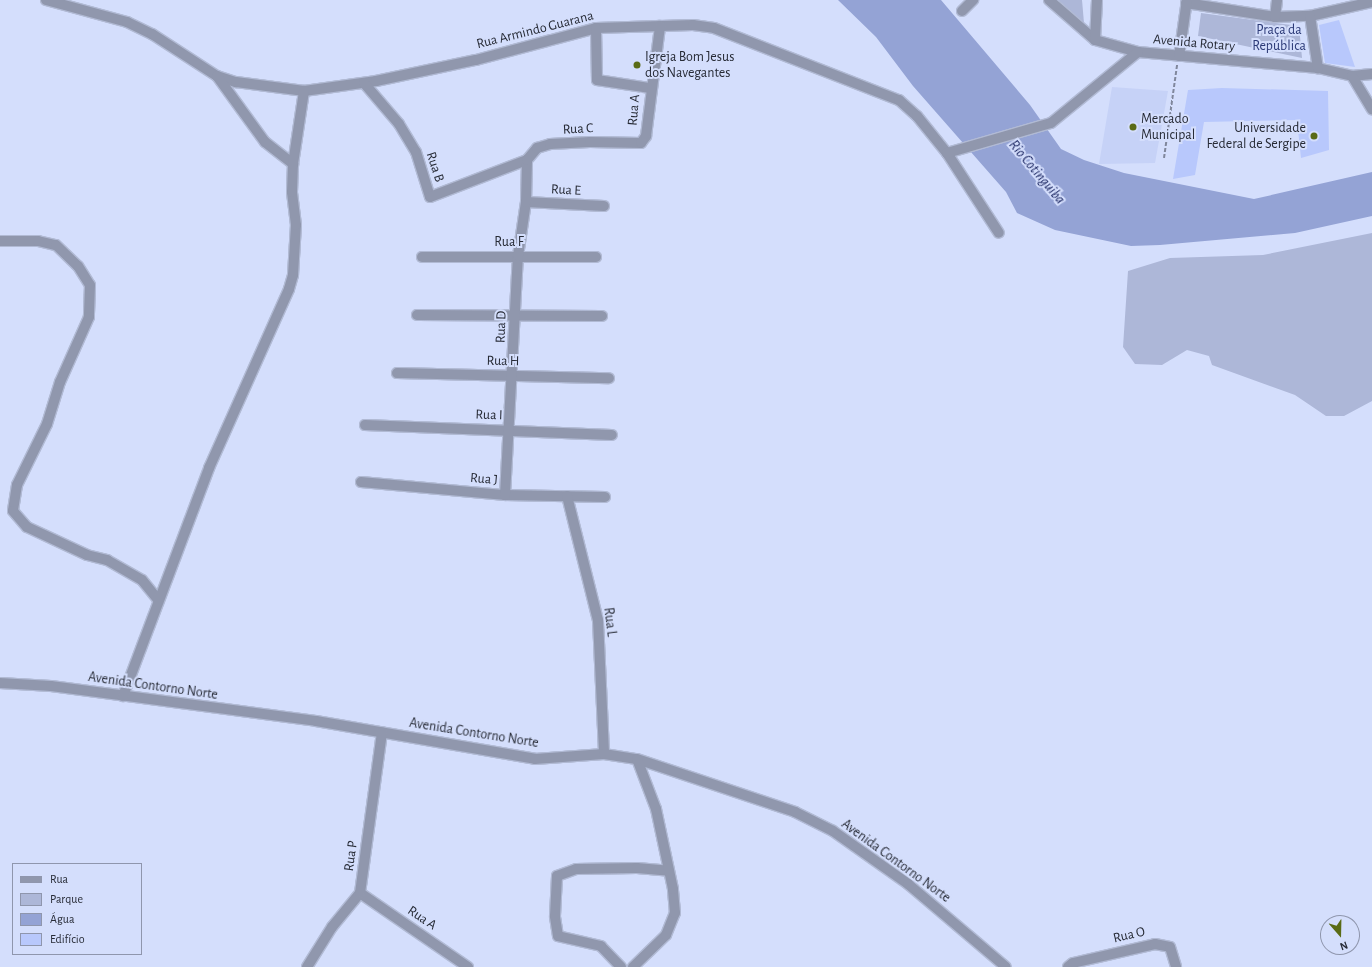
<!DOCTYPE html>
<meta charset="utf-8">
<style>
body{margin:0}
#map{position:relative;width:1372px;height:967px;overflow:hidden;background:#d4defc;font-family:"Alegreya Sans",sans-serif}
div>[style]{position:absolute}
.built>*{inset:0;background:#c6d2f7}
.green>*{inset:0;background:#adb7d8}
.water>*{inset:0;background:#94a3d5}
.building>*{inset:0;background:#b8c8fc}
.path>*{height:2px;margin-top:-1px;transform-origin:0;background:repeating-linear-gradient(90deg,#80879c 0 4px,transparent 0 6px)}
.roads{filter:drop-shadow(1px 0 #b1bad4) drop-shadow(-1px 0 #b1bad4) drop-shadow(0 1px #b1bad4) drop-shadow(0 -1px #b1bad4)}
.minor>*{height:10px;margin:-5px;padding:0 5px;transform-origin:5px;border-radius:5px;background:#9097ad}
.dots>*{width:11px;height:11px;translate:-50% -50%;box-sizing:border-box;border:2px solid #d4defc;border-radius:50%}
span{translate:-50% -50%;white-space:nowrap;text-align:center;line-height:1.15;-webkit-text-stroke:4px #d4defc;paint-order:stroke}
.street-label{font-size:14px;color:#272b36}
.park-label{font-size:14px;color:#2c3a77}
.poi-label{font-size:14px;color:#272b36}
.left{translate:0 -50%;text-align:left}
.right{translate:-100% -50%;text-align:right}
.water-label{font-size:15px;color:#1c2762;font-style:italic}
.legend{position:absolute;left:12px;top:863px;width:130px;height:92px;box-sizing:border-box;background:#d4defc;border:1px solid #8f96ad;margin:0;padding:5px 7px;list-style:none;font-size:12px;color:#272b36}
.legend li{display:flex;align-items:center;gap:8px;height:20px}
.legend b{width:20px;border:1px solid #8f96ad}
.north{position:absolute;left:1320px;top:915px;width:40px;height:40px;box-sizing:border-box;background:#d4defc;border:1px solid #8f96ad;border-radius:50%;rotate:160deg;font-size:11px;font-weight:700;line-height:16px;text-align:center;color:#272b36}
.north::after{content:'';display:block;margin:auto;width:14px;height:18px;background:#5a6b16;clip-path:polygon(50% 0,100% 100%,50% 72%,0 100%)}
</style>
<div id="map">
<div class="built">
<div style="clip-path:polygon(1112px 87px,1168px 91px,1155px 163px,1099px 164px)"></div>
</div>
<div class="green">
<div style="clip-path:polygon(1058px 0,1082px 0,1084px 23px)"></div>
<div style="clip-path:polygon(1201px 13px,1299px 26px,1302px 58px,1198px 36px)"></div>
<div style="clip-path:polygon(1372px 233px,1372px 401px,1344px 416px,1326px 416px,1295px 395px,1212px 365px,1209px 356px,1187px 350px,1162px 365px,1135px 364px,1123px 347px,1128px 271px,1170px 258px,1263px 255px)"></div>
</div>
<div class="water">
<div style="clip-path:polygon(838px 0,941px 0,1030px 105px,1061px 149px,1084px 160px,1124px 173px,1254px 199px,1372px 172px,1372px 216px,1295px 233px,1160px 245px,1131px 246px,1055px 230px,1017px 213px,1006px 192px,913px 86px,876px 37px)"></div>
</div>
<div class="building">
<div style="clip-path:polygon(1339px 20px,1355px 67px,1325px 63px,1319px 25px)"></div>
<div style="clip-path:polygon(1222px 88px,1328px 91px,1329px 150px,1301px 158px,1297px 120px,1204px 122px,1195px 175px,1173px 179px,1188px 90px)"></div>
</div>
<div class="path">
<div style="left:1164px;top:158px;width:94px;rotate:-82deg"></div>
</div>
<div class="roads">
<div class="minor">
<div style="left:46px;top:0;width:84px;rotate:15.2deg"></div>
<div style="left:127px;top:22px;width:28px;rotate:26deg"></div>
<div style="left:152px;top:34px;width:77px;rotate:32.9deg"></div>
<div style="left:217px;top:76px;width:20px;rotate:18deg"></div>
<div style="left:236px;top:82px;width:69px;rotate:7.5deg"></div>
<div style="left:304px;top:91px;width:73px;rotate:-7.9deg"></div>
<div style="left:376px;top:81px;width:102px;rotate:-11.9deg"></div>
<div style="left:476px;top:60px;width:124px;rotate:-14.9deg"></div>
<div style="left:596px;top:28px;width:97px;rotate:-1.8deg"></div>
<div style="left:693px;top:25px;width:21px;rotate:8deg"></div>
<div style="left:714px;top:28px;width:199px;rotate:21.3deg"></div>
<div style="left:899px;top:100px;width:24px;rotate:42deg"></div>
<div style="left:917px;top:116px;width:48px;rotate:51deg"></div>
<div style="left:947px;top:153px;width:95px;rotate:57deg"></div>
<div style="left:1049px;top:0;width:61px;rotate:41deg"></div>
<div style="left:1095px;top:40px;width:45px;rotate:15.6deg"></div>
<div style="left:1138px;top:52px;width:181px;rotate:5.1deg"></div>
<div style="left:1318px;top:68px;width:35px;rotate:13deg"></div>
<div style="left:1352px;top:76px;width:20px;rotate:-6deg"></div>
<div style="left:1186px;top:3px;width:90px;rotate:8.9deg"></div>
<div style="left:1275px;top:17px;width:35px;rotate:-2deg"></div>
<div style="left:1310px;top:16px;width:64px;rotate:-12.7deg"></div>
<div style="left:962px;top:11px;width:16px;rotate:-45deg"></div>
<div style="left:1310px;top:16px;width:53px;rotate:81.3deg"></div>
<div style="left:1275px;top:17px;width:17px;rotate:-83deg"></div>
<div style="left:596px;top:28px;width:52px;rotate:88.9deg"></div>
<div style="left:597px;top:80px;width:54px;rotate:8.6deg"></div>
<div style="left:1095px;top:40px;width:40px;rotate:-87.1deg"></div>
<div style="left:1179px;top:56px;width:57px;rotate:-81.9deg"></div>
<div style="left:217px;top:76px;width:82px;rotate:54deg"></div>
<div style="left:265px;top:142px;width:36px;rotate:38deg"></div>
<div style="left:1352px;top:76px;width:39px;rotate:59deg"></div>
<div style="left:364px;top:83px;width:54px;rotate:49.5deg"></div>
<div style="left:399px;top:124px;width:33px;rotate:59deg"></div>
<div style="left:416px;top:152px;width:47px;rotate:72.7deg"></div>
<div style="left:430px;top:197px;width:104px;rotate:-20.9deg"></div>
<div style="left:947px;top:153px;width:108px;rotate:-16.1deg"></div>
<div style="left:1051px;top:123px;width:112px;rotate:-39.2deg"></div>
<div style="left:526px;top:202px;width:78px;rotate:2.9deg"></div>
<div style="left:0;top:241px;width:38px"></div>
<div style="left:38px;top:241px;width:18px;rotate:13deg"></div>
<div style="left:56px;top:245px;width:30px;rotate:44deg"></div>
<div style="left:78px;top:266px;width:22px;rotate:58deg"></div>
<div style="left:90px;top:285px;width:32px;rotate:92deg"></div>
<div style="left:89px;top:317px;width:71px;rotate:114deg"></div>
<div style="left:60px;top:382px;width:44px;rotate:107.2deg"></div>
<div style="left:47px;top:424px;width:68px;rotate:116.2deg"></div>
<div style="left:17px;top:485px;width:26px;rotate:99deg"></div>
<div style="left:13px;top:511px;width:21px;rotate:49deg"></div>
<div style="left:27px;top:527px;width:66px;rotate:25deg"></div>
<div style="left:87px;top:555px;width:21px;rotate:14deg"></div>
<div style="left:107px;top:560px;width:40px;rotate:29.7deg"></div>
<div style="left:142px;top:580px;width:26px;rotate:51deg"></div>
<div style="left:422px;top:257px;width:174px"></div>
<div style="left:417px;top:315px;width:185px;rotate:0.3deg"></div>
<div style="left:397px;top:373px;width:212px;rotate:1.4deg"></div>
<div style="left:365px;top:425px;width:247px;rotate:2.3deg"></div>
<div style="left:361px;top:482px;width:145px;rotate:5.2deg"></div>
<div style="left:505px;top:495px;width:100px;rotate:1.1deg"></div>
<div style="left:505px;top:495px;width:239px;rotate:-86.9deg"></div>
<div style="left:518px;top:256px;width:55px;rotate:-81.6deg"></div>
<div style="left:526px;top:202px;width:42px;rotate:-88.6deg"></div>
<div style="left:527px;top:160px;width:16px;rotate:-50deg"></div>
<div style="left:537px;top:148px;width:14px;rotate:-17deg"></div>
<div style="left:550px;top:144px;width:40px;rotate:-2.9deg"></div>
<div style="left:590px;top:142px;width:51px;rotate:1.1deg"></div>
<div style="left:641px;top:143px;width:9px;rotate:-54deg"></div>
<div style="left:646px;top:136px;width:111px;rotate:-82.7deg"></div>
<div style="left:567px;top:496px;width:128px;rotate:76deg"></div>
<div style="left:598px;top:620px;width:134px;rotate:87.4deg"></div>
<div style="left:0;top:683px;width:51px;rotate:3.4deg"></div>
<div style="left:51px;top:686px;width:267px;rotate:7.5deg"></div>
<div style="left:316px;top:721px;width:222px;rotate:9.8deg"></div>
<div style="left:535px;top:759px;width:69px;rotate:-4.1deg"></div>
<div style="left:604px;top:754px;width:33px;rotate:9deg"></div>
<div style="left:637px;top:759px;width:167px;rotate:18.5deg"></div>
<div style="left:795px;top:812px;width:42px;rotate:26.6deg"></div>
<div style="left:833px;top:831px;width:92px;rotate:35.2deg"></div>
<div style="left:908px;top:884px;width:128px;rotate:40.3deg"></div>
<div style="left:123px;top:696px;width:244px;rotate:-69.3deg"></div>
<div style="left:209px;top:468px;width:196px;rotate:-65.9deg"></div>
<div style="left:289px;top:289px;width:15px;rotate:-74deg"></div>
<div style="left:293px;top:275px;width:50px;rotate:-86.6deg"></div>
<div style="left:296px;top:225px;width:33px;rotate:-97deg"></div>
<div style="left:292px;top:192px;width:28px;rotate:-88deg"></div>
<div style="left:293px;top:164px;width:74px;rotate:-81.4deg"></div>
<div style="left:360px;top:893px;width:131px;rotate:34.4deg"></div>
<div style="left:307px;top:967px;width:47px;rotate:-58deg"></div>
<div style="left:332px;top:927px;width:44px;rotate:-50.5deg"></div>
<div style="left:360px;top:893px;width:162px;rotate:-82.2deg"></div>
<div style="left:621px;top:967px;width:29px;rotate:-134deg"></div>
<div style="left:601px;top:946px;width:44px;rotate:-166.9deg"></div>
<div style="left:558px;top:936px;width:20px;rotate:-99deg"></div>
<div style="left:555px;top:916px;width:40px;rotate:-87.1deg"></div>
<div style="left:557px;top:876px;width:20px;rotate:-20deg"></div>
<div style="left:576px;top:869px;width:61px;rotate:-0.9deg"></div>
<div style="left:637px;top:868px;width:32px;rotate:5deg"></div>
<div style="left:633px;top:967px;width:46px;rotate:-44.1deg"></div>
<div style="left:666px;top:935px;width:24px;rotate:-68deg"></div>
<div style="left:675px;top:913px;width:24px;rotate:-95deg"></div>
<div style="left:673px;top:889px;width:82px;rotate:-102deg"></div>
<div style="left:656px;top:809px;width:53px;rotate:-110.8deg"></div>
<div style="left:1068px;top:967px;width:6px;rotate:-39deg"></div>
<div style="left:1073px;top:963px;width:84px;rotate:-13deg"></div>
<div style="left:1155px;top:944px;width:15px;rotate:11deg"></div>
<div style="left:1170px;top:947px;width:21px;rotate:73deg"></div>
</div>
</div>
<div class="dots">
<div style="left:637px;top:65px;background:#5a6b16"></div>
<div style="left:1133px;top:127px;background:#5a6b16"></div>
<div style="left:1314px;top:136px;background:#5a6b16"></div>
</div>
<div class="street-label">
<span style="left:535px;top:30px;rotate:-14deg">Rua Armindo Guarana</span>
<span style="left:1194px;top:43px;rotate:5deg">Avenida Rotary</span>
<span style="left:634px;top:110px;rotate:-85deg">Rua A</span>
<span style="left:578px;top:129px;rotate:-3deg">Rua C</span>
<span style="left:435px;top:167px;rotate:72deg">Rua B</span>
<span style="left:566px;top:190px;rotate:3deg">Rua E</span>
<span style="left:509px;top:242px">Rua F</span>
<span style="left:501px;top:327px;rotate:-88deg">Rua D</span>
<span style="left:503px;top:361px;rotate:1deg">Rua H</span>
<span style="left:489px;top:415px;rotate:2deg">Rua I</span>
<span style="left:484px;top:479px;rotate:5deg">Rua J</span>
<span style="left:610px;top:622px;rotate:83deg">Rua L</span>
<span style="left:153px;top:686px;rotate:8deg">Avenida Contorno Norte</span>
<span style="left:474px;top:733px;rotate:9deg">Avenida Contorno Norte</span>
<span style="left:351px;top:856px;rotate:-82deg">Rua P</span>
<span style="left:896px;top:861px;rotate:36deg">Avenida Contorno Norte</span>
<span style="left:422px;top:918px;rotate:34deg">Rua A</span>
<span style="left:1129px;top:935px;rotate:-13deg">Rua O</span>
</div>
<div class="park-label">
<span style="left:1279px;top:38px">Praça da<br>República</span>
</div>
<div class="poi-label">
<span class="left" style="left:645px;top:65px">Igreja Bom Jesus<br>dos Navegantes</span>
<span class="left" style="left:1141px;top:127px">Mercado<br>Municipal</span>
<span class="right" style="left:1306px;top:136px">Universidade<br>Federal de Sergipe</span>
</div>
<div class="water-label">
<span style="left:1037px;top:172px;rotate:50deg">Rio Cotinguiba</span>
</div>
<ul class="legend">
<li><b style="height:5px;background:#9097ad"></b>Rua</li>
<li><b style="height:11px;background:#adb7d8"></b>Parque</li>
<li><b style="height:11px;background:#94a3d5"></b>Água</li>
<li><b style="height:11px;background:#b8c8fc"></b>Edifício</li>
</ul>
<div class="north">N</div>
</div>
